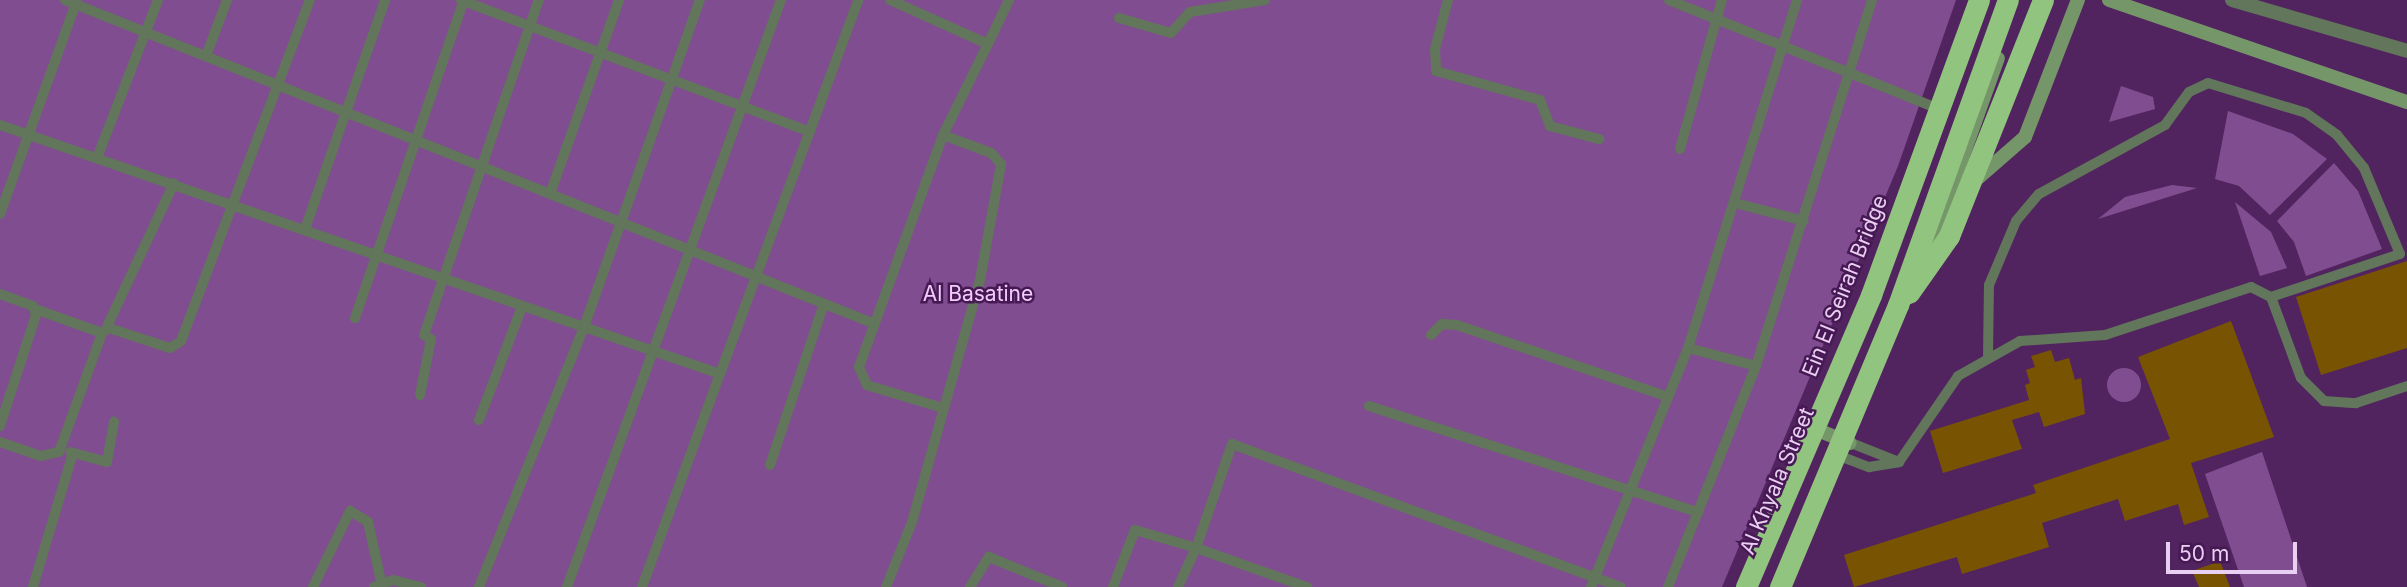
<!DOCTYPE html>
<style>
body{margin:0}
#map{position:relative;width:2407px;height:587px;overflow:hidden;background:#52245f;font-family:Inter,sans-serif}
div>[style]{position:absolute}
.green>*{inset:0;background:#804e90}
.round{border-radius:50%}
.building>*{inset:0;background:#785302}
.lane>*{height:10px;margin:-5px;padding:0 5px;transform-origin:5px;border-radius:5px;background:#61765a}
.street>*{height:14px;margin:-7px;padding:0 7px;transform-origin:7px;border-radius:7px;background:#61765a}
.secondary>*{height:14px;margin:-7px;padding:0 7px;transform-origin:7px;border-radius:7px;background:#759669}
.highway-bridge>*{height:21px;margin:-10.5px;padding:0 10.5px;transform-origin:10.5px;border-radius:10.5px;background:#91c47f}
span{translate:-50% -50%;white-space:nowrap;text-align:center;line-height:1.15;-webkit-text-stroke:5px #471954;paint-order:stroke}
.street-label{font-size:21px;color:#e9cff1}
.park-label{font-size:21px;color:#f1ccfc}
.scale{position:absolute;left:2166px;top:542px;width:131px;height:32px;box-sizing:border-box;border:4px solid #e9cff1;border-top:0;padding-left:9px;font-size:21px;line-height:24px;white-space:nowrap;color:#e9cff1;-webkit-text-stroke:5px #471954;paint-order:stroke}
</style>
<div id="map">
<div class="green">
<div style="clip-path:polygon(0 0,1956px 0,1898px 166px,1722px 587px,0 587px)"></div>
<div style="clip-path:polygon(2121px 86px,2153px 97px,2155px 109px,2109px 122px)"></div>
<div style="clip-path:polygon(2228px 111px,2293px 134px,2327px 159px,2270px 215px,2239px 186px,2215px 179px)"></div>
<div style="clip-path:polygon(2334px 163px,2358px 191px,2382px 249px,2306px 276px,2294px 242px,2277px 221px)"></div>
<div style="clip-path:polygon(2172px 185px,2197px 188px,2098px 219px,2125px 197px)"></div>
<div style="clip-path:polygon(2235px 202px,2271px 232px,2287px 268px,2260px 276px)"></div>
<div class="round" style="left:2107px;top:368px;width:34px;height:34px"></div>
<div style="clip-path:polygon(2262px 452px,2307px 587px,2244px 587px,2205px 474px)"></div>
</div>
<div class="building">
<div style="clip-path:polygon(2407px 261px,2407px 348px,2321px 375px,2296px 297px)"></div>
<div style="clip-path:polygon(2231px 321px,2274px 437px,2191px 463px,2209px 517px,2184px 525px,2178px 504px,2125px 521px,2118px 499px,2042px 523px,2049px 547px,1962px 574px,1957px 557px,1854px 587px,1844px 555px,2036px 493px,2033px 485px,2170px 439px,2138px 357px)"></div>
<div style="clip-path:polygon(2051px 350px,2055px 362px,2069px 358px,2075px 380px,2081px 378px,2085px 414px,2044px 427px,2039px 412px,2012px 420px,2022px 449px,1943px 473px,1930px 431px,2029px 400px,2025px 385px,2030px 383px,2026px 370px,2035px 367px,2031px 356px)"></div>
<div style="clip-path:polygon(2220px 561px,2230px 587px,2199px 587px,2192px 571px)"></div>
</div>
<div class="lane">
<div style="left:65px;top:0;width:872px;rotate:21.8deg"></div>
<div style="left:461px;top:0;width:373px;rotate:20.7deg"></div>
<div style="left:890px;top:0;width:107px;rotate:24.2deg"></div>
<div style="left:988px;top:44px;width:49px;rotate:-64.5deg"></div>
<div style="left:1448px;top:0;width:51px;rotate:104.9deg"></div>
<div style="left:1435px;top:49px;width:22px;rotate:87deg"></div>
<div style="left:1436px;top:71px;width:108px;rotate:15.6deg"></div>
<div style="left:1540px;top:100px;width:28px;rotate:69deg"></div>
<div style="left:1550px;top:126px;width:51px;rotate:14.9deg"></div>
<div style="left:1669px;top:0;width:293px;rotate:22deg"></div>
<div style="left:1119px;top:18px;width:54px;rotate:16.1deg"></div>
<div style="left:1171px;top:33px;width:28px;rotate:-48deg"></div>
<div style="left:1190px;top:12px;width:76px;rotate:-9.1deg"></div>
<div style="left:206px;top:56px;width:60px;rotate:-69.4deg"></div>
<div style="left:0;top:125px;width:762px;rotate:19.08deg"></div>
<div style="left:720px;top:374px;width:399px;rotate:-69.7deg"></div>
<div style="left:1680px;top:149px;width:155px;rotate:-74.3deg"></div>
<div style="left:97px;top:158px;width:169px;rotate:-68.9deg"></div>
<div style="left:550px;top:194px;width:206px;rotate:-70.4deg"></div>
<div style="left:1735px;top:203px;width:71px;rotate:14.6deg"></div>
<div style="left:0;top:214px;width:227px;rotate:-70.2deg"></div>
<div style="left:305px;top:229px;width:243px;rotate:-70.7deg"></div>
<div style="left:0;top:294px;width:35px;rotate:20deg"></div>
<div style="left:33px;top:306px;width:9px;rotate:72deg"></div>
<div style="left:36px;top:315px;width:117px;rotate:108deg"></div>
<div style="left:355px;top:318px;width:336px;rotate:-71.1deg"></div>
<div style="left:109px;top:328px;width:64px;rotate:18.2deg"></div>
<div style="left:170px;top:348px;width:13px;rotate:-32deg"></div>
<div style="left:181px;top:341px;width:365px;rotate:-69.3deg"></div>
<div style="left:105px;top:331px;width:163px;rotate:-65deg"></div>
<div style="left:1431px;top:335px;width:16px;rotate:-45deg"></div>
<div style="left:1442px;top:324px;width:15px;rotate:4deg"></div>
<div style="left:1457px;top:325px;width:223px;rotate:18.8deg"></div>
<div style="left:1688px;top:348px;width:70px;rotate:14.8deg"></div>
<div style="left:1988px;top:355px;width:70px;rotate:-89.2deg"></div>
<div style="left:1989px;top:285px;width:69px;rotate:-67.1deg"></div>
<div style="left:2016px;top:221px;width:35px;rotate:-50deg"></div>
<div style="left:2039px;top:194px;width:144px;rotate:-28.7deg"></div>
<div style="left:2165px;top:125px;width:41px;rotate:-54deg"></div>
<div style="left:2189px;top:92px;width:21px;rotate:-25deg"></div>
<div style="left:2208px;top:83px;width:102px;rotate:17deg"></div>
<div style="left:2306px;top:113px;width:38px;rotate:35deg"></div>
<div style="left:2337px;top:135px;width:43px;rotate:50.7deg"></div>
<div style="left:2364px;top:168px;width:93px;rotate:67.3deg"></div>
<div style="left:2400px;top:254px;width:136px;rotate:161.6deg"></div>
<div style="left:420px;top:395px;width:57px;rotate:-78.9deg"></div>
<div style="left:431px;top:339px;width:8px;rotate:-150deg"></div>
<div style="left:424px;top:335px;width:354px;rotate:-71.1deg"></div>
<div style="left:1369px;top:406px;width:346px;rotate:17.9deg"></div>
<div style="left:943px;top:408px;width:79px;rotate:-163.2deg"></div>
<div style="left:867px;top:385px;width:20px;rotate:-114deg"></div>
<div style="left:859px;top:367px;width:247px;rotate:-70.1deg"></div>
<div style="left:943px;top:135px;width:102px;rotate:-63.7deg"></div>
<div style="left:479px;top:420px;width:121px;rotate:-69.2deg"></div>
<div style="left:0;top:442px;width:43px;rotate:18.9deg"></div>
<div style="left:41px;top:456px;width:18px;rotate:-13deg"></div>
<div style="left:59px;top:452px;width:127px;rotate:-70.1deg"></div>
<div style="left:102px;top:333px;width:71px;rotate:-160.3deg"></div>
<div style="left:1851px;top:443px;width:52px;rotate:21.6deg"></div>
<div style="left:70px;top:452px;width:38px;rotate:15deg"></div>
<div style="left:107px;top:462px;width:41px;rotate:-80.1deg"></div>
<div style="left:1845px;top:458px;width:26px;rotate:21deg"></div>
<div style="left:1869px;top:467px;width:30px;rotate:-9deg"></div>
<div style="left:1899px;top:462px;width:104px;rotate:-55.5deg"></div>
<div style="left:1958px;top:376px;width:71px;rotate:-29.4deg"></div>
<div style="left:2020px;top:341px;width:85px;rotate:-4deg"></div>
<div style="left:2105px;top:335px;width:154px;rotate:-18.2deg"></div>
<div style="left:2251px;top:287px;width:22px;rotate:27deg"></div>
<div style="left:2271px;top:297px;width:86px;rotate:69.7deg"></div>
<div style="left:2301px;top:378px;width:33px;rotate:45deg"></div>
<div style="left:2324px;top:401px;width:32px;rotate:4deg"></div>
<div style="left:2356px;top:403px;width:54px;rotate:-18.4deg"></div>
<div style="left:770px;top:465px;width:170px;rotate:-71.5deg"></div>
<div style="left:33px;top:587px;width:140px;rotate:-73.4deg"></div>
<div style="left:313px;top:587px;width:85px;rotate:-64deg"></div>
<div style="left:350px;top:511px;width:21px;rotate:31deg"></div>
<div style="left:368px;top:522px;width:60px;rotate:77.6deg"></div>
<div style="left:374px;top:587px;width:20px;rotate:-20deg"></div>
<div style="left:393px;top:580px;width:29px;rotate:14deg"></div>
<div style="left:479px;top:587px;width:280px;rotate:-68deg"></div>
<div style="left:584px;top:327px;width:347px;rotate:-70.5deg"></div>
<div style="left:567px;top:587px;width:625px;rotate:-69.97deg"></div>
<div style="left:642px;top:587px;width:227px;rotate:-69.9deg"></div>
<div style="left:886px;top:587px;width:70px;rotate:-68.2deg"></div>
<div style="left:912px;top:522px;width:251px;rotate:-74.3deg"></div>
<div style="left:980px;top:280px;width:118px;rotate:-79.7deg"></div>
<div style="left:1001px;top:164px;width:15px;rotate:-132deg"></div>
<div style="left:991px;top:153px;width:51px;rotate:-159.4deg"></div>
<div style="left:970px;top:587px;width:36px;rotate:-58deg"></div>
<div style="left:989px;top:557px;width:79px;rotate:22.3deg"></div>
<div style="left:1113px;top:587px;width:61px;rotate:-68.9deg"></div>
<div style="left:1135px;top:530px;width:64px;rotate:16.4deg"></div>
<div style="left:1196px;top:548px;width:110px;rotate:-70.9deg"></div>
<div style="left:1232px;top:444px;width:414px;rotate:20.2deg"></div>
<div style="left:1178px;top:587px;width:43px;rotate:-65.2deg"></div>
<div style="left:1196px;top:548px;width:118px;rotate:19.4deg"></div>
<div style="left:1591px;top:587px;width:258px;rotate:-67.9deg"></div>
<div style="left:1688px;top:348px;width:365px;rotate:-72.6deg"></div>
<div style="left:1668px;top:587px;width:238px;rotate:-68.3deg"></div>
<div style="left:1756px;top:366px;width:384px;rotate:-72.4deg"></div>
</div>
<div class="street">
<div style="left:2232px;top:0;width:182px;rotate:16.2deg"></div>
</div>
<div class="secondary">
<div style="left:2109px;top:0;width:315px;rotate:18.9deg"></div>
<div style="left:1970px;top:185px;width:73px;rotate:-41.1deg"></div>
<div style="left:2025px;top:137px;width:147px;rotate:-68.9deg"></div>
<div style="left:1927px;top:256px;width:210px;rotate:-70.3deg"></div>
<div style="left:1820px;top:431px;width:32px;rotate:22deg"></div>
</div>
<div class="highway-bridge">
<div style="left:1909px;top:293px;width:70px;rotate:-54.9deg"></div>
<div style="left:1949px;top:236px;width:254px;rotate:-68.3deg"></div>
<div style="left:1746px;top:587px;width:318px;rotate:-66.8deg"></div>
<div style="left:1871px;top:295px;width:314px;rotate:-69.9deg"></div>
<div style="left:1780px;top:587px;width:306px;rotate:-67.3deg"></div>
<div style="left:1898px;top:305px;width:324px;rotate:-70.2deg"></div>
</div>
<div class="street-label">
<span style="left:1845px;top:286px;rotate:-68deg">Ein El Seirah Bridge</span>
<span style="left:1777px;top:481px;rotate:-67deg">Al Khyala Street</span>
</div>
<div class="park-label">
<span style="left:978px;top:294px">Al Basatine</span>
</div>
<div class="scale">50 m</div>
</div>
